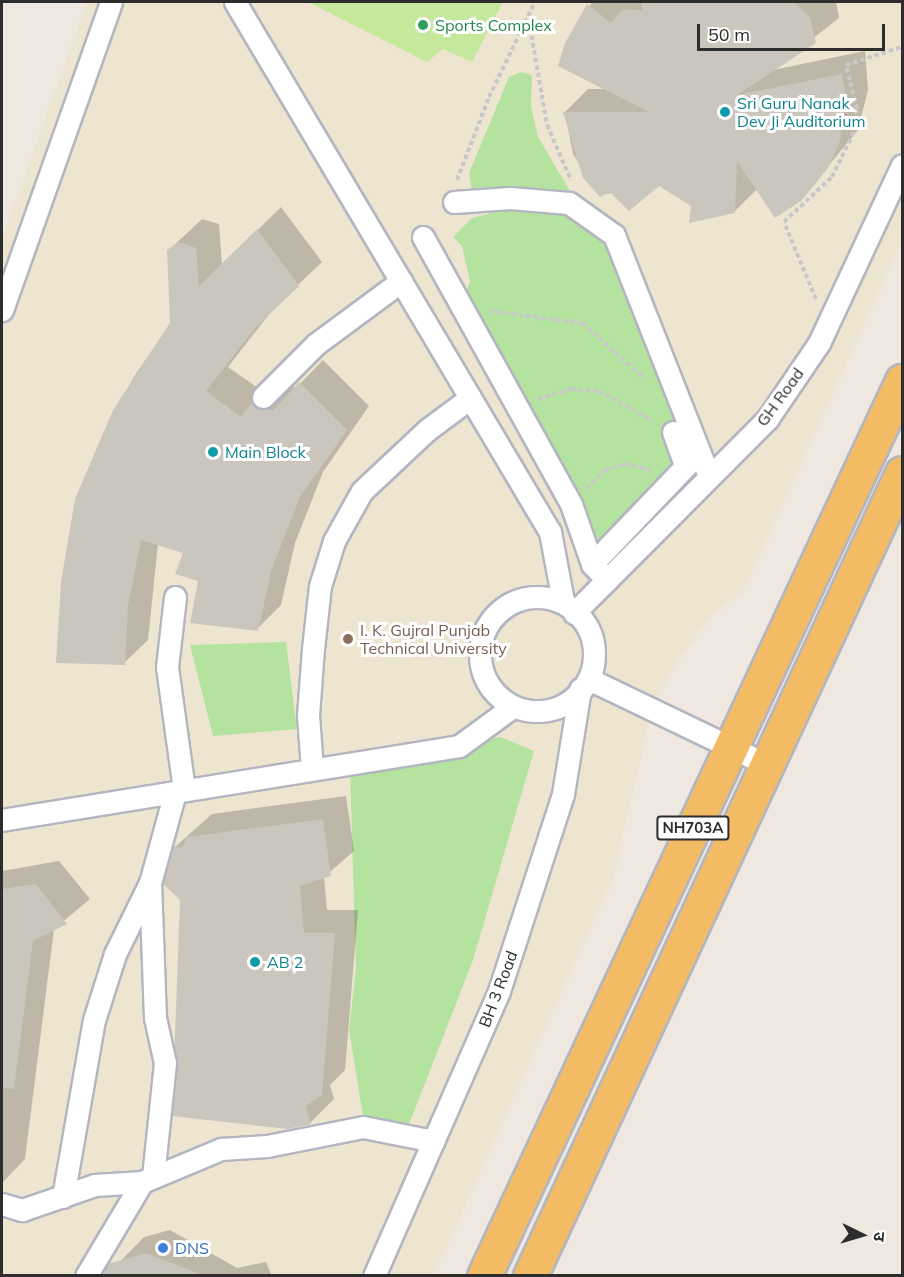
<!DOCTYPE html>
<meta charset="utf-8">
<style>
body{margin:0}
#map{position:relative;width:904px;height:1277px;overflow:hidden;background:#eee8e0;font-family:Mulish,"Noto Sans Devanagari",sans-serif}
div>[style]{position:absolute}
.education>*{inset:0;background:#eee5d1}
.green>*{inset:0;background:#b4e29f}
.pitch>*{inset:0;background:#c6e89c}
.shadow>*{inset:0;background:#0003}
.building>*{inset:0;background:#cac6be}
.path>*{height:4px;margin-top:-2px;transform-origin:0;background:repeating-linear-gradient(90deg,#c8c8c8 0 4.5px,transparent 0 7.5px)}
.roads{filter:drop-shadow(2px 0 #b3b6c0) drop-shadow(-2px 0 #b3b6c0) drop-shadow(0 2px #b3b6c0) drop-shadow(0 -2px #b3b6c0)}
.minor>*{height:21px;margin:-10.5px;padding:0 10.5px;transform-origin:10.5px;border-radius:10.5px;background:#fff}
.minor>.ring{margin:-10.5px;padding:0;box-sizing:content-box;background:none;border:21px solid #fff;border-radius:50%}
.trunk>*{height:33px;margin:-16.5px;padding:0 16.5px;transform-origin:16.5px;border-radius:16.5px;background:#f2bb64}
.dots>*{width:16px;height:16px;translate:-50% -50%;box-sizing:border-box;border:3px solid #fff;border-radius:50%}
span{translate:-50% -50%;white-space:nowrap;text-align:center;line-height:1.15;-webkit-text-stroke:6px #fff;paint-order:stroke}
.shield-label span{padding:2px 4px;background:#fff;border:2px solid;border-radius:4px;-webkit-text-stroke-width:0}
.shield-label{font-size:15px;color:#2d2d2d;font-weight:700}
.leisure-label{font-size:16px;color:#27864d}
.left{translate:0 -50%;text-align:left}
.culture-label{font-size:16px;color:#0d838f}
.street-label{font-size:16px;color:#2d2d2d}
.education-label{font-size:16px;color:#785e54}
.shop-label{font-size:16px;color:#366cbe}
.frame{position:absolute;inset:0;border:3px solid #2d2d2d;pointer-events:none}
.north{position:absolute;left:832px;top:1205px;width:60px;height:60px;-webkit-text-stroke:4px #fff;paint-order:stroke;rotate:95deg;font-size:16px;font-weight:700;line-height:24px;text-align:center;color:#2d2d2d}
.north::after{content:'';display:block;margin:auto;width:21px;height:27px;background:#2d2d2d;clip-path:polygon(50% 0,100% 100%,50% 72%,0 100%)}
.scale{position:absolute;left:697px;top:24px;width:188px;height:27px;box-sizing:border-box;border:3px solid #2d2d2d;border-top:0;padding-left:8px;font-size:18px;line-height:21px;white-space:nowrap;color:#2d2d2d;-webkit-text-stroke:4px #fff;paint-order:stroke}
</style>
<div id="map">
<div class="education">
<div style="clip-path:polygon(87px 2px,902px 2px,902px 241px,744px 590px,713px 614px,676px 663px,652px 709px,613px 878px,434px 1275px,2px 1275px,2px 239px)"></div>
</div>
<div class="green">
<div style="clip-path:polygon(521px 72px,532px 75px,531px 106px,538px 137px,574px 198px,538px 188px,473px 197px,469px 173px,509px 77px)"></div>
<div style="clip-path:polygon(525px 204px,565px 213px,601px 230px,694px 457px,600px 543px,461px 307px,470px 281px,462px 246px,453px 237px,472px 218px)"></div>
<div style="clip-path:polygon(286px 642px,297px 729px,213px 736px,190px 645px)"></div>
<div style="clip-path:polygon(500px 737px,534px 751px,473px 960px,408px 1127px,364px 1122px,349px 1030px,356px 969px,350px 769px)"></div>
</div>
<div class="pitch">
<div style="clip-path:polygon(308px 2px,503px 2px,472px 62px,443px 49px,427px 62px)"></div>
</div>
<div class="shadow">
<div style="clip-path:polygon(592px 2px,836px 2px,839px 18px,773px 70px,865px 51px,868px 90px,858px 130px,800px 200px,757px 189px,734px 212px,693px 205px,659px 184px,600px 195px,573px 154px,565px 112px,588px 89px,606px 89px,560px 66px)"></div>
<div style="clip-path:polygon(281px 207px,322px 262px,274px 308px,228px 367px,264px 392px,276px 379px,296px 388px,323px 360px,369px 406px,323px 472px,295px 543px,281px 605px,257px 629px,200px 580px,184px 552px,158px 544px,148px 640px,124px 663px,76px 499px,133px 378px,171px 323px,169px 250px,202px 219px,219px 224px,222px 265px)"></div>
<div style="clip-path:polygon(346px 796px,354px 851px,324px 877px,327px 910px,358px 910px,345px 1070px,330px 1085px,334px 1099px,310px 1123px,181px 899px,175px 847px,212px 814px)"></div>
<div style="clip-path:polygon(59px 861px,90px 899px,54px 929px,25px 1159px,2px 1183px,2px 871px)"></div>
<div style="clip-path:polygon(170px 1230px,237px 1268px,266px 1262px,272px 1276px,106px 1276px,144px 1237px)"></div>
</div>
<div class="building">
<div style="clip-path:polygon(641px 2px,793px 2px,810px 17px,816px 43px,737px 95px,842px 74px,846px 97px,839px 144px,828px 168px,801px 201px,775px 218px,737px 161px,735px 213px,689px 223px,691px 206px,659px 186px,629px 211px,610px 192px,600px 197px,583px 178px,563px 112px,649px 112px,558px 66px,565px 43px,587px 4px,611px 23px,623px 9px,643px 11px)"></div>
<div style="clip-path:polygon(257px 229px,299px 286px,255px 328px,206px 391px,241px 417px,252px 402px,273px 411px,299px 382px,347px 430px,300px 497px,272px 568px,258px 631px,190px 623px,198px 581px,175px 574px,183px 553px,141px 540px,128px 606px,125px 665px,56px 663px,61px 582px,75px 499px,113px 410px,170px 323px,167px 250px,178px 242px,196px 248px,199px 286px)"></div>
<div style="clip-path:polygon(323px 819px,331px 876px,300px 886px,304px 933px,335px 933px,322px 1095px,306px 1106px,311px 1124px,288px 1129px,172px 1116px,180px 900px,163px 884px,173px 846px,182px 848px,187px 837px)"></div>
<div style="clip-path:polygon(36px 884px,67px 924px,33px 941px,14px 1089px,2px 1088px,2px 889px)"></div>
<div style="clip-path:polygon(146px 1253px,200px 1274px,200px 1275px,101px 1275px,108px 1264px)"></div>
</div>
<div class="path">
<div style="left:529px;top:21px;width:106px;rotate:80.2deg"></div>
<div style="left:547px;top:125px;width:60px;rotate:66.4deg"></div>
<div style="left:457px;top:180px;width:89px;rotate:-68.9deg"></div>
<div style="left:489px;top:97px;width:106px;rotate:-64.2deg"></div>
<div style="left:816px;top:299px;width:83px;rotate:-112.6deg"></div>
<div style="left:784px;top:222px;width:66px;rotate:-43.2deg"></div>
<div style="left:832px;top:177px;width:46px;rotate:-64deg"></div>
<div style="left:852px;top:136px;width:27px;rotate:-80deg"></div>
<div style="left:857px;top:109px;width:45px;rotate:-104deg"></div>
<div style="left:846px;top:65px;width:59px;rotate:-17.8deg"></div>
<div style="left:489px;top:311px;width:94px;rotate:7.4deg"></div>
<div style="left:582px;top:323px;width:84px;rotate:41.6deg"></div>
<div style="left:538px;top:399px;width:34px;rotate:-17deg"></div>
<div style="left:571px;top:389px;width:28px;rotate:4deg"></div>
<div style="left:599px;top:391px;width:62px;rotate:29.1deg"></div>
<div style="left:586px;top:489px;width:27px;rotate:-45deg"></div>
<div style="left:605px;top:470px;width:21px;rotate:-17deg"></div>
<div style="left:625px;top:464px;width:26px;rotate:13deg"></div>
</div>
<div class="roads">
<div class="minor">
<div style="left:235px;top:2px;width:617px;rotate:59.28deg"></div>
<div style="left:550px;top:532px;width:70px;rotate:79.3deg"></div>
<div style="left:454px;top:202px;width:56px;rotate:-4.1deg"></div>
<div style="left:510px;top:198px;width:59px;rotate:4.8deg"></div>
<div style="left:569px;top:203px;width:55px;rotate:35.4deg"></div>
<div style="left:614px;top:235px;width:259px;rotate:68.5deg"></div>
<div style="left:423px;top:237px;width:305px;rotate:61deg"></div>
<div style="left:571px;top:504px;width:64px;rotate:70.7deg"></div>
<div style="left:592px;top:564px;width:22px;rotate:47deg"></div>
<div style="left:2px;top:310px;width:327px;rotate:-70.5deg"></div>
<div style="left:263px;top:397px;width:75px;rotate:-45deg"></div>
<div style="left:316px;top:344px;width:106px;rotate:-36.5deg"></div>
<div style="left:673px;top:432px;width:35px;rotate:70deg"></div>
<div style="left:592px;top:564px;width:155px;rotate:-46.3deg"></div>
<div style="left:175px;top:597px;width:70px;rotate:96.5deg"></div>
<div style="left:167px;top:667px;width:124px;rotate:82.1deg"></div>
<div class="ring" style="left:480px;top:597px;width:93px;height:93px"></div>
<div style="left:574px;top:613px;width:275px;rotate:-45.1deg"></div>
<div style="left:768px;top:418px;width:91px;rotate:-55.8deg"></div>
<div style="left:819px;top:343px;width:196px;rotate:-65deg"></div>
<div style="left:591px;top:680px;width:196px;rotate:25.7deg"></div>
<div style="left:312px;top:769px;width:54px;rotate:-94.2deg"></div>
<div style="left:308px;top:715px;width:66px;rotate:-85.7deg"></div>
<div style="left:313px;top:649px;width:63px;rotate:-83.7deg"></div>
<div style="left:320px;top:586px;width:47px;rotate:-72.7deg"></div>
<div style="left:334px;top:541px;width:57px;rotate:-60.8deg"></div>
<div style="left:362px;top:491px;width:89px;rotate:-43.2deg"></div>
<div style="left:427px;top:430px;width:54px;rotate:-36.7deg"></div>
<div style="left:2px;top:820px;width:463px;rotate:-9.2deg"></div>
<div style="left:459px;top:746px;width:64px;rotate:-36.2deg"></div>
<div style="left:153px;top:1177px;width:115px;rotate:-84deg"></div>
<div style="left:165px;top:1063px;width:46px;rotate:-102.5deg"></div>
<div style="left:155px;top:1018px;width:135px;rotate:-92.1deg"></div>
<div style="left:150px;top:883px;width:94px;rotate:-74.6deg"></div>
<div style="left:63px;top:1197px;width:180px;rotate:-80.1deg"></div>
<div style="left:94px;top:1020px;width:69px;rotate:-72.3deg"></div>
<div style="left:115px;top:954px;width:79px;rotate:-63.8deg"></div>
<div style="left:2px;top:1204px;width:21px;rotate:17deg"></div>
<div style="left:22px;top:1210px;width:77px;rotate:-18.9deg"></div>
<div style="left:95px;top:1185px;width:47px;rotate:-3.7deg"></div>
<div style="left:142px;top:1182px;width:86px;rotate:-22.7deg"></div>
<div style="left:221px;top:1149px;width:46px;rotate:-3.7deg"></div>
<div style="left:267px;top:1146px;width:98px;rotate:-11.2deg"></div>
<div style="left:363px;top:1127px;width:72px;rotate:11.2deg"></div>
<div style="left:86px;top:1276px;width:109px;rotate:-59.2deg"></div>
<div style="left:374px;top:1276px;width:311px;rotate:-66.3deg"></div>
<div style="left:499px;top:991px;width:207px;rotate:-72deg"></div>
<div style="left:563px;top:794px;width:106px;rotate:-80.8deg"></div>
</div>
<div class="trunk">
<div style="left:484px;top:1276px;width:988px;rotate:-64.97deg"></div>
<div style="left:530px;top:1276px;width:885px;rotate:-65.14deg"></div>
</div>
</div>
<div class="dots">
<div style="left:423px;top:25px;background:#2e9e5b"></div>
<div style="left:725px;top:112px;background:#0f9aa8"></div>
<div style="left:213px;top:452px;background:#0f9aa8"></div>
<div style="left:348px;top:639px;background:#8d6e63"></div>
<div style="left:255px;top:962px;background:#0f9aa8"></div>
<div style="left:163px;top:1248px;background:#3f7fe0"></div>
</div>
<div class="shield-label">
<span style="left:693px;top:828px">NH703A</span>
</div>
<div class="leisure-label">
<span class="left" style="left:435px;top:25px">Sports Complex</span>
</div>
<div class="culture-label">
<span class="left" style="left:737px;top:112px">Sri Guru Nanak<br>Dev Ji Auditorium</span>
<span class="left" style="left:225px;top:452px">Main Block</span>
<span class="left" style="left:267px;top:962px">AB 2</span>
</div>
<div class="street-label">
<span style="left:780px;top:397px;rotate:-54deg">GH Road</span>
<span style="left:498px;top:989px;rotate:-69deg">BH 3 Road</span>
</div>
<div class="education-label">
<span class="left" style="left:360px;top:639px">I. K. Gujral Punjab<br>Technical University</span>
</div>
<div class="shop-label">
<span class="left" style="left:175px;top:1248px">DNS</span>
</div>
<div class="frame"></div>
<div class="north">उ</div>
<div class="scale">50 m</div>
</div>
